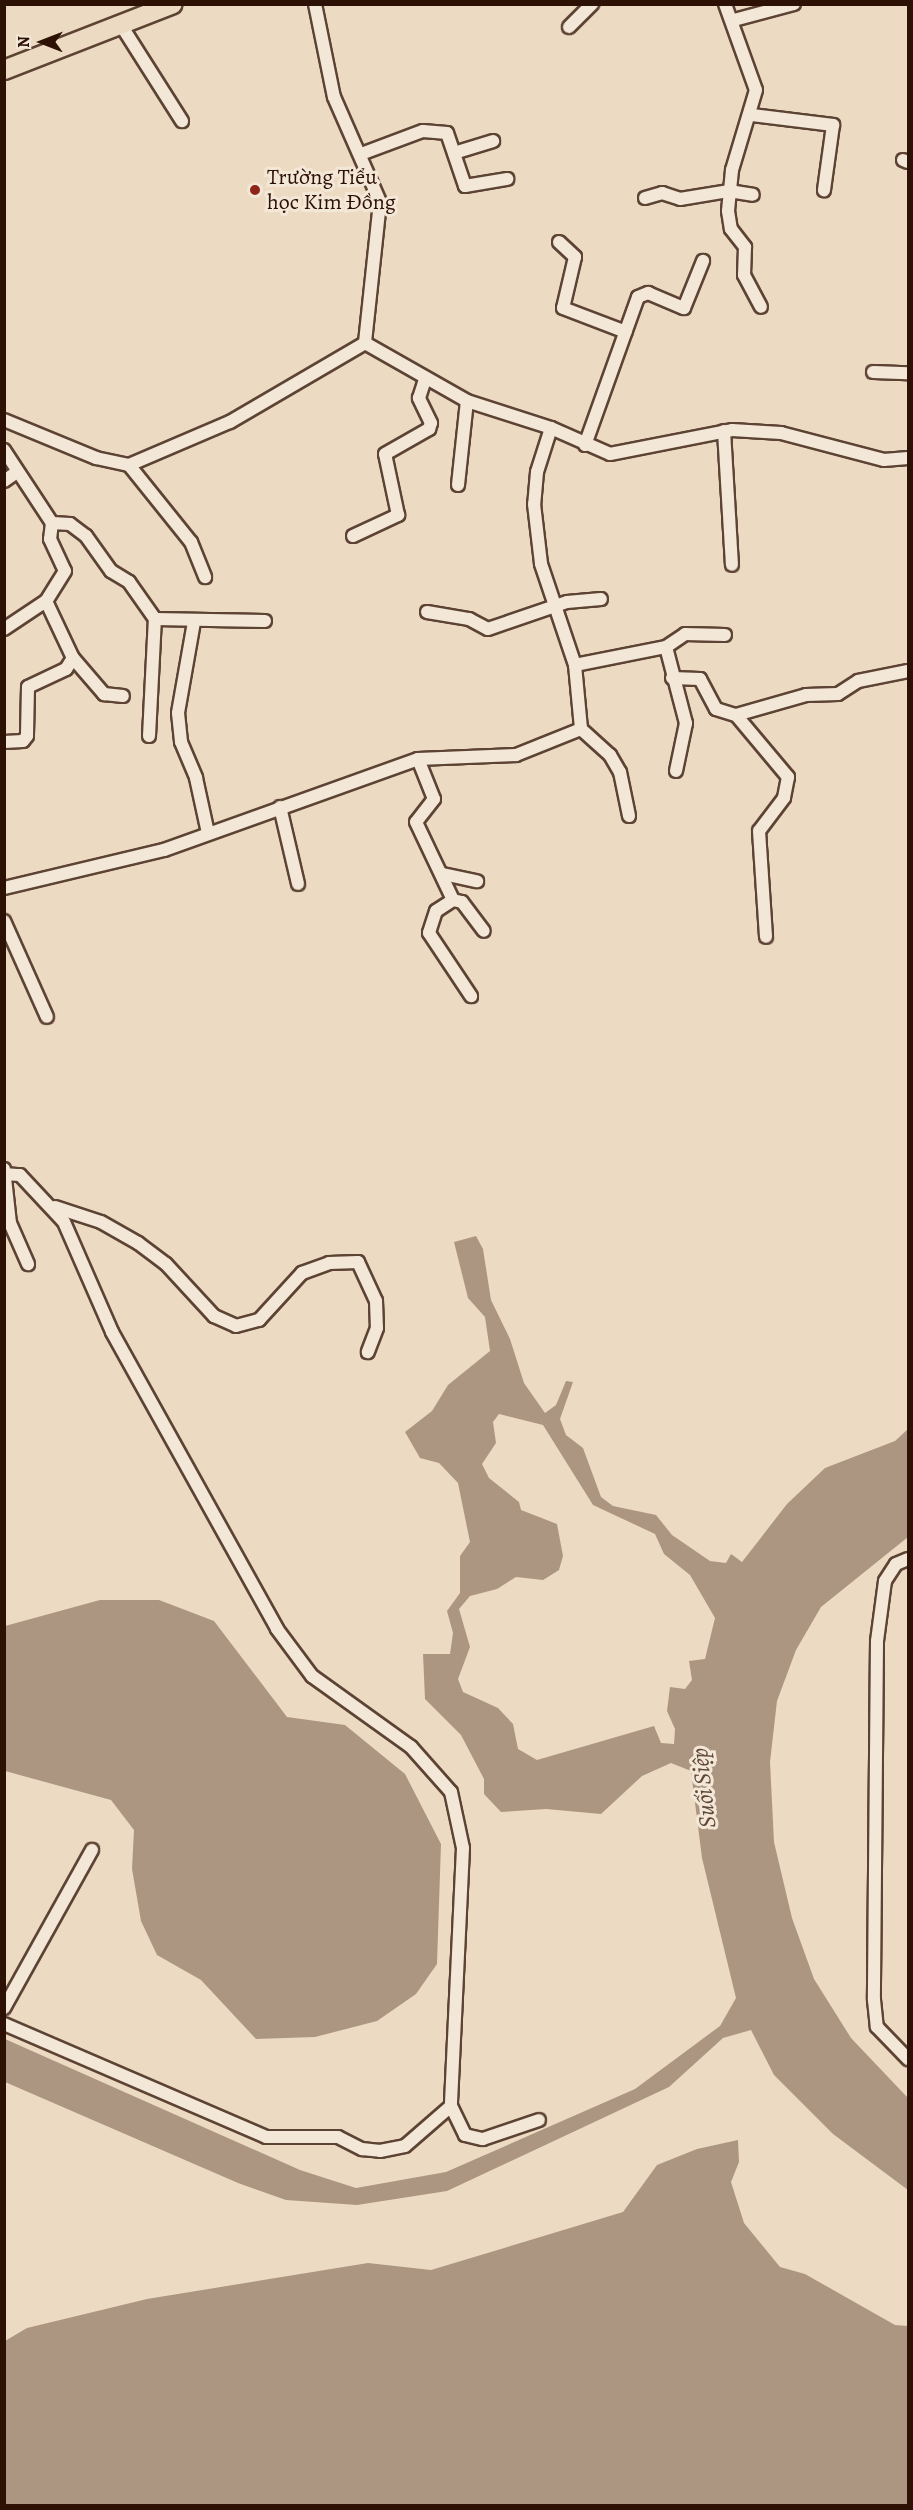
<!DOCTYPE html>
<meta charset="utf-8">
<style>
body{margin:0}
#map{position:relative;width:913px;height:2510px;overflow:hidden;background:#eddac2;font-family:Alegreya,serif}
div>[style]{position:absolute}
.water>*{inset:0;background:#ac9682}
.roads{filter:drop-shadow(2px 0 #5d4334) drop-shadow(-2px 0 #5d4334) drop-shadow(0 2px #5d4334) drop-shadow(0 -2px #5d4334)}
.street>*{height:12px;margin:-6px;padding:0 6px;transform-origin:6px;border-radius:6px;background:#f3e7d7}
.primary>*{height:18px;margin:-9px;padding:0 9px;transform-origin:9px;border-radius:9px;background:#eddac2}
.dots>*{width:16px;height:16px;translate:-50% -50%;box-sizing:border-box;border:3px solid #f3e7d7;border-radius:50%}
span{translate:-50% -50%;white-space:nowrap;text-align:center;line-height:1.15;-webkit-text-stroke:6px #f3e7d7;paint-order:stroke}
.poi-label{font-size:22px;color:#2d1105}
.left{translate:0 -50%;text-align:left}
.water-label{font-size:24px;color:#604637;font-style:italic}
.frame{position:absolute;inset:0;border:6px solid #2d1105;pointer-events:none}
.north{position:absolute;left:12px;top:12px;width:60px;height:60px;-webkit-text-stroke:4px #f3e7d7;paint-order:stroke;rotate:270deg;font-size:16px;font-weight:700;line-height:24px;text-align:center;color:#2d1105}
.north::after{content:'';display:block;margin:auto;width:21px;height:27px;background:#2d1105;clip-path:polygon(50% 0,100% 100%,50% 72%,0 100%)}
</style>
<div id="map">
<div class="water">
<div style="clip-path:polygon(evenodd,476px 1236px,483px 1249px,491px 1300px,510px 1339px,524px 1383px,545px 1413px,556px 1405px,566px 1381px,573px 1382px,560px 1419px,566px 1435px,583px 1448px,601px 1497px,613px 1506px,656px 1515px,672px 1535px,710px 1561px,726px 1563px,731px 1554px,742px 1562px,787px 1504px,825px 1468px,895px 1441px,908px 1429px,908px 1537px,821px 1607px,796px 1650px,777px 1701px,770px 1762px,774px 1842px,792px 1918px,814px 1979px,851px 2038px,908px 2098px,908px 2190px,833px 2134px,774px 2075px,751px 2030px,723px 2038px,669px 2087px,447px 2191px,357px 2205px,286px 2200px,238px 2183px,5px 2082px,5px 2039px,300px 2170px,356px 2188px,446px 2172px,635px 2089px,720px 2026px,736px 1998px,702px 1858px,691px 1771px,671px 1763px,642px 1776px,601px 1814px,546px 1809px,501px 1812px,484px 1794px,484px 1779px,461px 1735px,425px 1699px,423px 1654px,450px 1654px,453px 1633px,447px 1611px,460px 1593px,460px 1556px,470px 1542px,458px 1483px,439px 1463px,420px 1458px,405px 1432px,432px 1411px,448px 1385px,490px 1351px,485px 1317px,468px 1298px,454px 1242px,476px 1236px,499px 1414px,543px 1425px,593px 1505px,655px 1534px,664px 1554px,690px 1575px,715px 1618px,705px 1659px,689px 1661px,692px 1680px,685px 1689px,670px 1687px,667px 1711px,675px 1729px,674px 1744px,661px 1743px,654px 1726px,537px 1760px,518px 1749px,513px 1724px,498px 1708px,463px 1692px,458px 1679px,470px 1647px,459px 1609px,470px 1596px,497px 1589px,516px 1577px,543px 1580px,559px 1570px,563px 1556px,557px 1524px,521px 1510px,519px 1502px,489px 1478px,482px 1464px,496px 1443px,493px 1422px,499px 1414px)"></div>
<div style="clip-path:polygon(100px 1600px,159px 1600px,214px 1621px,287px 1717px,345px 1725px,405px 1774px,441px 1844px,437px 1964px,416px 1994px,377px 2021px,315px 2037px,256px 2039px,201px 1980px,157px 1955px,141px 1921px,132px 1869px,134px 1830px,111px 1800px,5px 1771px,5px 1626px)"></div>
<div style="clip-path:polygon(738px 2140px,739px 2162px,731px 2182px,744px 2223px,780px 2267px,805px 2274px,895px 2325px,908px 2326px,908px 2505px,5px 2505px,5px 2341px,27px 2328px,147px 2299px,368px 2263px,431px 2270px,623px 2212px,657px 2165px,697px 2149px)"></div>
</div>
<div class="roads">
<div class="street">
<div style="left:315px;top:4px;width:95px;rotate:78.5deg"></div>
<div style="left:334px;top:97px;width:115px;rotate:66.3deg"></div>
<div style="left:380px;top:202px;width:142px;rotate:96.1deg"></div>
<div style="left:725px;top:4px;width:91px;rotate:70.2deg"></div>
<div style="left:756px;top:90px;width:84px;rotate:106.7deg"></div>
<div style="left:732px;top:170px;width:41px;rotate:95.6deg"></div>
<div style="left:728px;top:211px;width:18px;rotate:81deg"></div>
<div style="left:731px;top:229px;width:23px;rotate:52deg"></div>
<div style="left:745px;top:247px;width:28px;rotate:92deg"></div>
<div style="left:744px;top:275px;width:36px;rotate:62deg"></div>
<div style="left:734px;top:20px;width:62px;rotate:-14.9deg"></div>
<div style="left:121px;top:25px;width:114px;rotate:57.6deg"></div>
<div style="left:569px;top:27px;width:33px;rotate:-45deg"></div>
<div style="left:752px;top:115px;width:82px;rotate:7deg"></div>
<div style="left:833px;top:125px;width:66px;rotate:97.9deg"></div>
<div style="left:454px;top:153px;width:41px;rotate:-17.1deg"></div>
<div style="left:361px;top:154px;width:66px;rotate:-20.4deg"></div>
<div style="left:423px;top:131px;width:24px;rotate:5deg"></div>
<div style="left:447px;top:133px;width:56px;rotate:71.2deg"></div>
<div style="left:465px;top:186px;width:43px;rotate:-9.5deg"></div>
<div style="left:903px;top:160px;width:5px;rotate:22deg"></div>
<div style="left:645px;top:198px;width:18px;rotate:-16deg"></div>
<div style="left:662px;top:193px;width:19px;rotate:18deg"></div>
<div style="left:680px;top:199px;width:50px;rotate:-9.3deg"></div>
<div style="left:729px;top:191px;width:24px;rotate:9deg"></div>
<div style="left:559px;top:242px;width:22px;rotate:43deg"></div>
<div style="left:575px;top:257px;width:52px;rotate:103.2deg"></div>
<div style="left:563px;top:308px;width:67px;rotate:20.9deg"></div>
<div style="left:365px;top:343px;width:117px;rotate:29.6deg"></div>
<div style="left:467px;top:401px;width:88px;rotate:17.8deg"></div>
<div style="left:551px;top:428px;width:64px;rotate:23.8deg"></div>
<div style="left:610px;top:454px;width:124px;rotate:-11.1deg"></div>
<div style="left:732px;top:430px;width:49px;rotate:3.5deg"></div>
<div style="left:781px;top:433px;width:106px;rotate:14.7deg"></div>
<div style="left:884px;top:460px;width:24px;rotate:-5deg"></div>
<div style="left:873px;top:372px;width:35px;rotate:2deg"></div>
<div style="left:4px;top:420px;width:100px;rotate:22.4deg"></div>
<div style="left:96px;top:458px;width:34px;rotate:12deg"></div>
<div style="left:129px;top:465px;width:110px;rotate:-23.1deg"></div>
<div style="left:230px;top:422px;width:156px;rotate:-30.3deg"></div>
<div style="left:551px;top:428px;width:46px;rotate:107.7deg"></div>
<div style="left:537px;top:472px;width:32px;rotate:95deg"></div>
<div style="left:534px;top:504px;width:60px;rotate:83.3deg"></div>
<div style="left:541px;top:564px;width:107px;rotate:71.4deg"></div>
<div style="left:575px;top:665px;width:64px;rotate:84.6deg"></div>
<div style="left:581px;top:729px;width:39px;rotate:42deg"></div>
<div style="left:610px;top:755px;width:20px;rotate:60deg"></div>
<div style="left:620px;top:772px;width:45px;rotate:78.4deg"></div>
<div style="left:724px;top:431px;width:134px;rotate:86.6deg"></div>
<div style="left:585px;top:445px;width:157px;rotate:-70.3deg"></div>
<div style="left:638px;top:297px;width:11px;rotate:-22deg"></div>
<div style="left:648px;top:293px;width:39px;rotate:23deg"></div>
<div style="left:684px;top:308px;width:51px;rotate:-68deg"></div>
<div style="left:4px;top:450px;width:87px;rotate:56.7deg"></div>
<div style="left:52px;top:523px;width:16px;rotate:97deg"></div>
<div style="left:50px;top:539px;width:35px;rotate:65deg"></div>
<div style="left:65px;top:571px;width:36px;rotate:122deg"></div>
<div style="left:46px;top:601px;width:63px;rotate:64.7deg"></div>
<div style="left:73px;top:658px;width:13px;rotate:122deg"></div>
<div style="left:66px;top:669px;width:42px;rotate:154.7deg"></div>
<div style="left:28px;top:687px;width:49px;rotate:91.2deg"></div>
<div style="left:27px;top:736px;width:6px;rotate:129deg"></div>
<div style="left:23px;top:741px;width:19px;rotate:177deg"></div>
<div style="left:129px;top:465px;width:99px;rotate:51.2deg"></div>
<div style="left:191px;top:542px;width:38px;rotate:68deg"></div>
<div style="left:4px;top:481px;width:16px;rotate:-35deg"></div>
<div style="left:458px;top:485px;width:84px;rotate:-83.9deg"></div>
<div style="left:52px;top:523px;width:18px;rotate:3deg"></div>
<div style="left:70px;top:524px;width:20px;rotate:37deg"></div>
<div style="left:86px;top:536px;width:43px;rotate:54.5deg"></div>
<div style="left:111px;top:571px;width:21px;rotate:31deg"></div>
<div style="left:129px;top:582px;width:45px;rotate:54.9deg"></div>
<div style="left:155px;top:619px;width:110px;rotate:1deg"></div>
<div style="left:353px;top:536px;width:50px;rotate:-25deg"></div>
<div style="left:398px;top:515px;width:62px;rotate:-102deg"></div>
<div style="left:385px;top:454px;width:51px;rotate:-29.6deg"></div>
<div style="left:429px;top:429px;width:6px;rotate:-72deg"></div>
<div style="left:431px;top:423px;width:28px;rotate:-116deg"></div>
<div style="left:419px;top:398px;width:20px;rotate:-72deg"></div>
<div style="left:427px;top:612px;width:43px;rotate:9.5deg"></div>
<div style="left:469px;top:619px;width:21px;rotate:28deg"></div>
<div style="left:488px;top:629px;width:83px;rotate:-18.9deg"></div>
<div style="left:567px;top:602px;width:34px;rotate:-5deg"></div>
<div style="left:194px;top:622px;width:92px;rotate:100deg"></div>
<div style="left:178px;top:713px;width:29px;rotate:84deg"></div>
<div style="left:181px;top:742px;width:39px;rotate:67deg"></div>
<div style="left:196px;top:778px;width:56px;rotate:77.7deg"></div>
<div style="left:4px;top:629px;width:50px;rotate:-33.7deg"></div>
<div style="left:666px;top:647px;width:79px;rotate:75.3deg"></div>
<div style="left:686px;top:723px;width:49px;rotate:101.8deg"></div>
<div style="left:73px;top:658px;width:48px;rotate:49.3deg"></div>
<div style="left:104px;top:694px;width:19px;rotate:6deg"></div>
<div style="left:575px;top:665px;width:93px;rotate:-11.2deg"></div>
<div style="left:666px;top:647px;width:23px;rotate:-34deg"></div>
<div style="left:685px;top:634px;width:40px;rotate:1.4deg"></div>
<div style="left:672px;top:678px;width:28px;rotate:2deg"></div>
<div style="left:700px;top:679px;width:34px;rotate:62deg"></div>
<div style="left:716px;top:709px;width:21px;rotate:17deg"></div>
<div style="left:736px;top:715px;width:73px;rotate:-15.9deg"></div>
<div style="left:806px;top:695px;width:32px;rotate:-2deg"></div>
<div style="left:838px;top:694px;width:24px;rotate:-33deg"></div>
<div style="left:858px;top:681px;width:51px;rotate:-11.3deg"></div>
<div style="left:736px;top:715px;width:81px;rotate:50deg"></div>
<div style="left:788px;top:777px;width:21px;rotate:101deg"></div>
<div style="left:784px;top:798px;width:41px;rotate:127.1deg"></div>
<div style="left:759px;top:831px;width:106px;rotate:86.2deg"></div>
<div style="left:149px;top:736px;width:117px;rotate:-87.1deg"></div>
<div style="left:418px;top:759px;width:43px;rotate:68.2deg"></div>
<div style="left:434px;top:799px;width:29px;rotate:128deg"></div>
<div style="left:416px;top:822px;width:86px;rotate:64.6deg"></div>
<div style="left:453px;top:900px;width:20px;rotate:147deg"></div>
<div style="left:436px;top:911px;width:23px;rotate:108deg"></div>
<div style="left:429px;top:933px;width:76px;rotate:56.3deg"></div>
<div style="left:280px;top:807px;width:79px;rotate:76.8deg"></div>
<div style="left:443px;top:874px;width:35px;rotate:12deg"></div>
<div style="left:4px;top:888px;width:164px;rotate:-13.4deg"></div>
<div style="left:164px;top:850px;width:270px;rotate:-19.7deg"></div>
<div style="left:418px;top:759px;width:98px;rotate:-2.3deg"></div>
<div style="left:516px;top:755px;width:70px;rotate:-21.8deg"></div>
<div style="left:453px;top:900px;width:9px;rotate:13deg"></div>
<div style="left:462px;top:902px;width:36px;rotate:53deg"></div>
<div style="left:4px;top:921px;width:105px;rotate:65.9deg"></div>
<div style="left:4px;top:1169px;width:54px;rotate:83.7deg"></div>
<div style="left:10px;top:1223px;width:45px;rotate:66.3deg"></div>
<div style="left:4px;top:1174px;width:16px;rotate:4deg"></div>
<div style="left:20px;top:1175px;width:64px;rotate:46.9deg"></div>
<div style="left:64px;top:1222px;width:120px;rotate:66.4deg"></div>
<div style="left:112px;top:1332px;width:340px;rotate:60.9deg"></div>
<div style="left:277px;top:1629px;width:59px;rotate:53.3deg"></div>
<div style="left:312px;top:1676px;width:122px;rotate:35.6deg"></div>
<div style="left:411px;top:1747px;width:60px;rotate:48.4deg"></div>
<div style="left:451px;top:1792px;width:57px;rotate:77.9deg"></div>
<div style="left:463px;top:1848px;width:258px;rotate:92.7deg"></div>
<div style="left:451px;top:2106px;width:32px;rotate:64deg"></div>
<div style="left:465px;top:2135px;width:18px;rotate:13deg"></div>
<div style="left:483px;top:2139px;width:59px;rotate:-18.7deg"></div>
<div style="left:55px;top:1207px;width:48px;rotate:18.1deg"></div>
<div style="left:101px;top:1222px;width:43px;rotate:29.6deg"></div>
<div style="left:138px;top:1243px;width:35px;rotate:37deg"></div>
<div style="left:166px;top:1264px;width:71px;rotate:47.3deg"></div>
<div style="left:214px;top:1316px;width:24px;rotate:24deg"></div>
<div style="left:236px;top:1326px;width:24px;rotate:-15deg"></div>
<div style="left:259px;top:1320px;width:64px;rotate:-47.5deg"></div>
<div style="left:302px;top:1273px;width:29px;rotate:-20deg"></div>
<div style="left:329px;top:1263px;width:29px;rotate:-2deg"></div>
<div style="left:358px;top:1262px;width:43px;rotate:65.2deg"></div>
<div style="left:376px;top:1301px;width:27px;rotate:88deg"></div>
<div style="left:377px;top:1328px;width:26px;rotate:111deg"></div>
<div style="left:908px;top:1559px;width:13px;rotate:157deg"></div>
<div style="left:896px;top:1564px;width:20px;rotate:123deg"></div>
<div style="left:885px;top:1581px;width:61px;rotate:97.6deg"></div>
<div style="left:877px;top:1641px;width:359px;rotate:90.5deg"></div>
<div style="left:874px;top:2000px;width:27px;rotate:84deg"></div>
<div style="left:877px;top:2027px;width:45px;rotate:45.9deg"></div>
<div style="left:4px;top:2008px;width:181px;rotate:-60.9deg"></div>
<div style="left:4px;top:2024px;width:285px;rotate:23.3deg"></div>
<div style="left:266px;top:2137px;width:72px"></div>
<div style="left:338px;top:2137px;width:27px;rotate:27deg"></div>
<div style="left:362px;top:2149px;width:18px;rotate:6deg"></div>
<div style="left:380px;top:2151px;width:25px;rotate:-11deg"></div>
<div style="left:405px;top:2146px;width:61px;rotate:-41deg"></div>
</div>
<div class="primary">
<div style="left:4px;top:70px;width:181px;rotate:-21.3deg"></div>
</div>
</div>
<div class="dots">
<div style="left:255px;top:190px;background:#8f2418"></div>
</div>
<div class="poi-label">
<span class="left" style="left:267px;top:190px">Trường Tiểu<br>học Kim Đồng</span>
</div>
<div class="water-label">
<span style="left:704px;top:1788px;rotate:-96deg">Suối Siệp</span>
</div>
<div class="frame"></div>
<div class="north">N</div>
</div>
